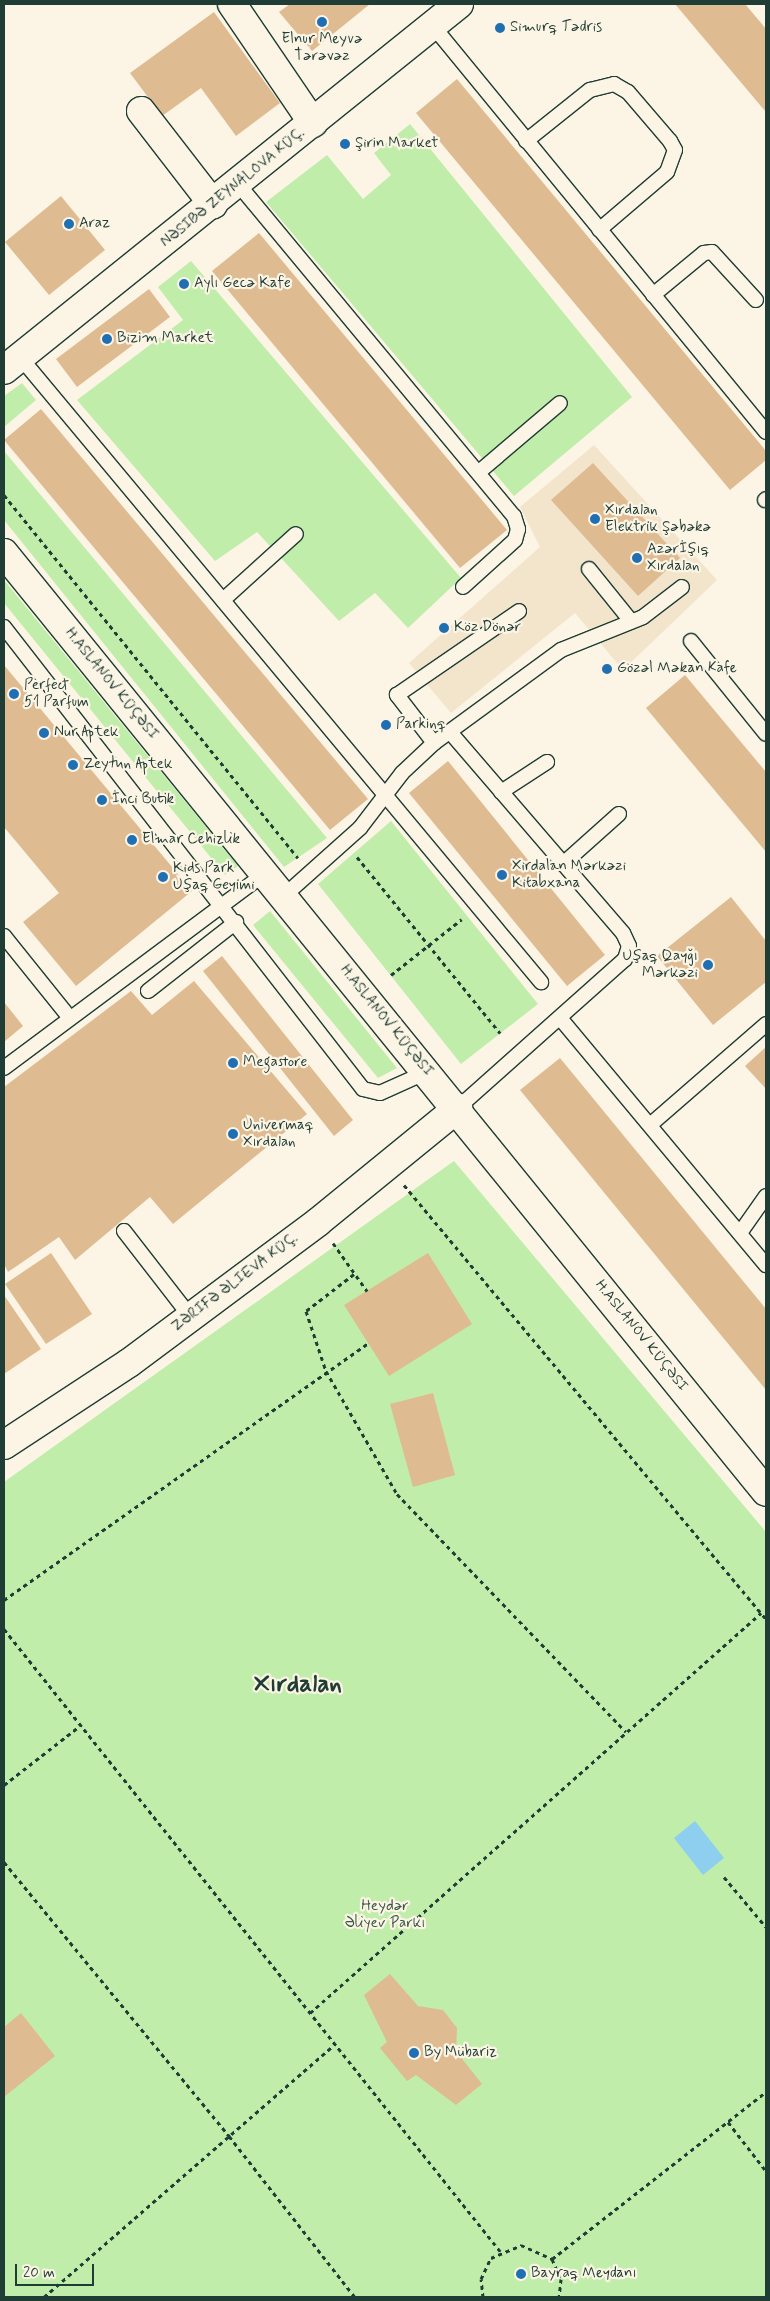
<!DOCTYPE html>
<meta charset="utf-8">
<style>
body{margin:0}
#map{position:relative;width:770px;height:2301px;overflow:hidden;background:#fcf5e5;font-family:Mynerve,sans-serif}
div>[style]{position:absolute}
.built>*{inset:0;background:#f3e4cc}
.green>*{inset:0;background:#c0edaa}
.water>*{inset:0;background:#8eceef}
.building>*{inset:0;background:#dfbb91}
.path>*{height:3px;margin-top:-1.5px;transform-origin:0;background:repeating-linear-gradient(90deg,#1f3d34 0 4px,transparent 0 8px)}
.roads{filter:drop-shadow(1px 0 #1f3d34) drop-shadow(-1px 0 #1f3d34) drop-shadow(0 1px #1f3d34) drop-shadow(0 -1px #1f3d34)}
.lane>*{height:14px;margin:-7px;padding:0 7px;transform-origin:7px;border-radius:7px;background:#fcf5e5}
.street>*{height:28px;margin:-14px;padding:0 14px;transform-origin:14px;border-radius:14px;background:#fcf5e5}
.secondary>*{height:28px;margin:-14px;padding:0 14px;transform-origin:14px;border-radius:14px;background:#fcf5e5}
.dots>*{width:14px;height:14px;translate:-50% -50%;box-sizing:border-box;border:2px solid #fcf5e5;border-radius:50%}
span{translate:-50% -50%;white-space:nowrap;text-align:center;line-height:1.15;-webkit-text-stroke:4.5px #fcf5e5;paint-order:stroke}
.poi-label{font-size:15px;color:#1f3d34}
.left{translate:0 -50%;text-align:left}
.right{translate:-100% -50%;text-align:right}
.street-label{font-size:15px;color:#1f3d34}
.park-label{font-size:15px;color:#375746}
.town-label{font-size:25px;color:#1f3d34;font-weight:700}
.frame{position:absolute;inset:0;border:5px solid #1f3d34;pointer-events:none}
.scale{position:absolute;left:15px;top:2264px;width:79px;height:22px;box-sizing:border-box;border:2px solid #1f3d34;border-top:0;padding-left:6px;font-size:15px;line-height:18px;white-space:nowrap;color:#1f3d34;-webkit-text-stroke:4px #fcf5e5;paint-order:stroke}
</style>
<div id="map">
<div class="built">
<div style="clip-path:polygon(594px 445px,717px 580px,623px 670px,575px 613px,451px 713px,409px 663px,540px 547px,520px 507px)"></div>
</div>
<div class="green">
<div style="clip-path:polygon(410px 124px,632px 397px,514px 496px,266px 202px,327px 155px,363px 199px,391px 175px,374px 153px)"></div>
<div style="clip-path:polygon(191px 261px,461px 578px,408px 628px,375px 593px,339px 621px,257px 532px,215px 561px,77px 400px,183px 320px,158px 287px)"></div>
<div style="clip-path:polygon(22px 383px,36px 400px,4px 427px,4px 396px)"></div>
<div style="clip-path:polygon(4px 451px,327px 838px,284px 867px,4px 520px)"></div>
<div style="clip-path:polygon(4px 580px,238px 866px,225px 875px,4px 603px)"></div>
<div style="clip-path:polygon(391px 821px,538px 1004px,461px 1064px,318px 884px)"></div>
<div style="clip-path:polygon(270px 911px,397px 1068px,378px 1078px,253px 925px)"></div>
<div style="clip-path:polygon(454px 1161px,766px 1532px,766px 2297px,4px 2297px,4px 1482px)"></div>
</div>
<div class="water">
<div style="clip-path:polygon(695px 1821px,724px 1858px,703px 1875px,674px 1838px)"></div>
</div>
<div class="building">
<div style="clip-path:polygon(290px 4px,370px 4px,312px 51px,279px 12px)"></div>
<div style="clip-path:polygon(675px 4px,745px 4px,766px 29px,766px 112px)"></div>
<div style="clip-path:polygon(214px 12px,280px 103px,236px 136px,201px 88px,162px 116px,130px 73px)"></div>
<div style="clip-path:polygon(457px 79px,766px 451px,766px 460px,730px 490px,416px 113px)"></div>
<div style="clip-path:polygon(61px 196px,105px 250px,49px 295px,5px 242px)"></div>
<div style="clip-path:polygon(259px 233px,507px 530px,460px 568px,212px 271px)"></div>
<div style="clip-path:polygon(149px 289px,170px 317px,77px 387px,56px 359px)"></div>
<div style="clip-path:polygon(41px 409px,368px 799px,330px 830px,4px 440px)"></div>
<div style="clip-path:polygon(593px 463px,680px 558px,638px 596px,551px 500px)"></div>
<div style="clip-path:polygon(4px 665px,192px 891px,76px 986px,23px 922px,59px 893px,4px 827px)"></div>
<div style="clip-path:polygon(685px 675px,766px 772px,766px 852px,646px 708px)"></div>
<div style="clip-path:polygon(448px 761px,605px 955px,567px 986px,409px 793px)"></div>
<div style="clip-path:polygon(731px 897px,766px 941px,766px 982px,713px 1025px,657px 956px)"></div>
<div style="clip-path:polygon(222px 956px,353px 1120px,334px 1136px,203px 971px)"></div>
<div style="clip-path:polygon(194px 981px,307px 1114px,173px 1224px,150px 1197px,75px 1260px,59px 1237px,8px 1272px,4px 1264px,4px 1087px,131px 991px,152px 1015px)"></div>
<div style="clip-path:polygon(4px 1002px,23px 1026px,4px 1042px)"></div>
<div style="clip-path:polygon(766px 1047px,766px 1089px,745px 1066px)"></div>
<div style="clip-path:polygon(560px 1058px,766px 1309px,766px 1390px,520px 1090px)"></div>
<div style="clip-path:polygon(51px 1253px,92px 1314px,46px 1344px,5px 1284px)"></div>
<div style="clip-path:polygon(428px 1253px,472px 1324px,389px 1376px,344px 1305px)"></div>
<div style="clip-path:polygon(4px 1295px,41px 1349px,4px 1374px)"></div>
<div style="clip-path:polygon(433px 1393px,455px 1475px,413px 1487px,390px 1404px)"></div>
<div style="clip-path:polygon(390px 1974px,418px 2006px,443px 2010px,457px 2028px,456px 2051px,482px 2084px,456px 2105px,416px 2075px,407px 2081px,380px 2048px,387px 2042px,364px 1995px)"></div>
<div style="clip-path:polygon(21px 2013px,55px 2056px,4px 2097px,4px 2027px)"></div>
</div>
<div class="path">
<div style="left:4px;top:495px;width:467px;rotate:51deg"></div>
<div style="left:357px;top:857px;width:227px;rotate:50.9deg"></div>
<div style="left:391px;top:975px;width:90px;rotate:-38.3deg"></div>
<div style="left:404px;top:1185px;width:565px;rotate:50.17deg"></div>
<div style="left:333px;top:1243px;width:59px;rotate:54.7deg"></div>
<div style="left:354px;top:1274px;width:61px;rotate:142.4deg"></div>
<div style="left:306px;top:1311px;width:63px;rotate:71.6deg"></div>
<div style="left:326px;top:1371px;width:142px;rotate:60deg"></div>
<div style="left:397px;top:1494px;width:330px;rotate:46.1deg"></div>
<div style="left:4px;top:1600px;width:446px;rotate:-35.2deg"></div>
<div style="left:4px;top:1629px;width:796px;rotate:51.43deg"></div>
<div style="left:4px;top:1785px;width:98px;rotate:-37.9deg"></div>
<div style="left:4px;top:1862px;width:355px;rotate:50.6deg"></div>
<div style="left:229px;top:2136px;width:204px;rotate:52deg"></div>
<div style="left:724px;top:1877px;width:65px;rotate:50deg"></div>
<div style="left:310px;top:2013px;width:603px;rotate:-41.57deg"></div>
<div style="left:728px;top:2122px;width:62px;rotate:52.2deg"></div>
<div style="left:552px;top:2259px;width:271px;rotate:-38deg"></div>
<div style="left:44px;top:2297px;width:386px;rotate:-41deg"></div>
<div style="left:483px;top:2297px;width:18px;rotate:-96deg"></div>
<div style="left:481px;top:2279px;width:23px;rotate:-65deg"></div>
<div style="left:491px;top:2258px;width:33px;rotate:-23deg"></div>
<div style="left:521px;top:2245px;width:34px;rotate:24deg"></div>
<div style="left:552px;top:2259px;width:22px;rotate:66deg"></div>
<div style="left:561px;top:2279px;width:18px;rotate:96deg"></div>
</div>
<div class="roads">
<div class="lane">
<div style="left:433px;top:26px;width:525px;rotate:50.64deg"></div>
<div style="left:526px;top:141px;width:82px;rotate:-38.6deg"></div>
<div style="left:590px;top:90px;width:25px;rotate:-14deg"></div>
<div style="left:614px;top:84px;width:16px;rotate:30deg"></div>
<div style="left:628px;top:92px;width:65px;rotate:49.4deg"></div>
<div style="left:670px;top:141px;width:10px;rotate:61deg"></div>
<div style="left:675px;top:150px;width:23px;rotate:110deg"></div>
<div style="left:667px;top:172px;width:89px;rotate:139.5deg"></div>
<div style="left:238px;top:184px;width:432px;rotate:50.3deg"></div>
<div style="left:514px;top:516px;width:14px;rotate:73deg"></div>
<div style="left:518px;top:529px;width:11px;rotate:105deg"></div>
<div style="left:515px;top:540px;width:70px;rotate:137.9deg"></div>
<div style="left:653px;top:295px;width:66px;rotate:-39.5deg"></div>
<div style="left:704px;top:253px;width:8px;rotate:-7deg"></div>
<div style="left:712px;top:252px;width:65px;rotate:47.5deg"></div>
<div style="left:20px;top:357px;width:814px;rotate:50.19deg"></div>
<div style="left:479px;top:472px;width:106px;rotate:-40.4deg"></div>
<div style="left:765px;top:500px;width:1px;rotate:-45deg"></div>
<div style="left:589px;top:569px;width:67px;rotate:51.1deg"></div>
<div style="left:223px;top:600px;width:98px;rotate:-42.1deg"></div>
<div style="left:4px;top:627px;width:585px;rotate:52.15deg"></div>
<div style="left:363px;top:1089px;width:17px;rotate:13deg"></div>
<div style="left:380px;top:1093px;width:51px;rotate:-24.1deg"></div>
<div style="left:691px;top:641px;width:119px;rotate:51.1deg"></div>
<div style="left:450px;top:732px;width:265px;rotate:49.3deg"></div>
<div style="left:623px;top:933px;width:14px;rotate:65deg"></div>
<div style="left:629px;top:946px;width:14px;rotate:107deg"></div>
<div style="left:625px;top:959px;width:224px;rotate:138.3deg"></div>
<div style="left:434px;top:743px;width:61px;rotate:-127.6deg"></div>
<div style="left:397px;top:695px;width:148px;rotate:-34.5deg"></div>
<div style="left:501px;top:792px;width:55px;rotate:-33.1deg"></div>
<div style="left:563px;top:864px;width:75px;rotate:-41.8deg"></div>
<div style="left:285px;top:895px;width:101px;rotate:-41.8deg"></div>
<div style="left:360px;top:828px;width:69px;rotate:-52.6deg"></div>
<div style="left:402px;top:773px;width:44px;rotate:-43.2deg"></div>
<div style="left:434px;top:743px;width:157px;rotate:-36.2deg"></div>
<div style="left:561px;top:650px;width:88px;rotate:-21.9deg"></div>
<div style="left:643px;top:617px;width:49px;rotate:-37.6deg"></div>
<div style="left:4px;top:936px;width:105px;rotate:51.2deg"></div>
<div style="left:148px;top:991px;width:112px;rotate:-38.1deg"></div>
<div style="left:560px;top:1018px;width:322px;rotate:50.2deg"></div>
<div style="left:4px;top:1068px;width:327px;rotate:-36.7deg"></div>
<div style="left:650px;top:1125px;width:154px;rotate:-41deg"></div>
<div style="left:124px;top:1231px;width:108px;rotate:52.2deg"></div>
<div style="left:740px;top:1233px;width:45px;rotate:-54.9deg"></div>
</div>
<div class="street">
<div style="left:232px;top:4px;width:144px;rotate:55.8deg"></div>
<div style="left:141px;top:111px;width:118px;rotate:52.3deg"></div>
<div style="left:4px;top:370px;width:584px;rotate:-38.81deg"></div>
</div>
<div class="secondary">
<div style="left:4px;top:553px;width:1209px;rotate:50.94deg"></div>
<div style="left:4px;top:1445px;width:149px;rotate:-33.3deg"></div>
<div style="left:129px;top:1363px;width:236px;rotate:-36.7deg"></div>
<div style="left:318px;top:1222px;width:181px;rotate:-39.2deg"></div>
</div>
</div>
<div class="dots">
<div style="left:322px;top:22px;background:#1f6fb2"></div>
<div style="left:500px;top:28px;background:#1f6fb2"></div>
<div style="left:345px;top:144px;background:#1f6fb2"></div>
<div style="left:69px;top:224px;background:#1f6fb2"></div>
<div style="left:184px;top:284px;background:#1f6fb2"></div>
<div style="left:107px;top:339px;background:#1f6fb2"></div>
<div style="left:595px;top:519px;background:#1f6fb2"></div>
<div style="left:637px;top:558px;background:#1f6fb2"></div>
<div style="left:444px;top:628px;background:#1f6fb2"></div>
<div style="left:607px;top:669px;background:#1f6fb2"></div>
<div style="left:14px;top:694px;background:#1f6fb2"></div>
<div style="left:386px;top:725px;background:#1f6fb2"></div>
<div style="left:44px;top:733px;background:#1f6fb2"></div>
<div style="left:73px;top:765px;background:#1f6fb2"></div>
<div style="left:102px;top:800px;background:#1f6fb2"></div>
<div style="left:132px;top:840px;background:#1f6fb2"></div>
<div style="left:502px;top:875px;background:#1f6fb2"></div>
<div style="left:163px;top:877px;background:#1f6fb2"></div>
<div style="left:708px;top:965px;background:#1f6fb2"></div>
<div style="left:233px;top:1063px;background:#1f6fb2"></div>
<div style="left:233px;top:1134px;background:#1f6fb2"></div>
<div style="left:414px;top:2053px;background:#1f6fb2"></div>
<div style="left:521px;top:2274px;background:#1f6fb2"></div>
</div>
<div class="poi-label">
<span class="left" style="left:510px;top:28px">Simurq Tədris</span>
<span style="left:322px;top:48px">Elnur Meyvə<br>Tərəvəz</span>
<span class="left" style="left:355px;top:144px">Şirin Market</span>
<span class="left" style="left:79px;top:224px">Araz</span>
<span class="left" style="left:194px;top:284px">Aylı Gecə Kafe</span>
<span class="left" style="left:117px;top:339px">Bizim Market</span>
<span class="left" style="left:605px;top:519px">Xırdalan<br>Elektrik Şəbəkə</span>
<span class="left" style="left:647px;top:558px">Azərİşıq<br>Xırdalan</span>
<span class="left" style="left:454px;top:628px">Köz Dönər</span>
<span class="left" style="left:617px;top:669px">Gözəl Məkan Kafe</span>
<span class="left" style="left:24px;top:694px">Perfect<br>51 Parfum</span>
<span class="left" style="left:396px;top:725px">Parkinq</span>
<span class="left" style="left:54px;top:733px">Nur Aptek</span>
<span class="left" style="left:83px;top:765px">Zeytun Aptek</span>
<span class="left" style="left:112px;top:800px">İnci Butik</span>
<span class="left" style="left:142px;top:840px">Elmar Cehizlik</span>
<span class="left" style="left:512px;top:875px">Xirdalan Mərkəzi<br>Kitabxana</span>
<span class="left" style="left:173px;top:877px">Kids Park<br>Uşaq Geyimi</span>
<span class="right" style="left:698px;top:965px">Uşaq Qayğı<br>Mərkəzi</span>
<span class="left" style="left:243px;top:1063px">Megastore</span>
<span class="left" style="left:243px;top:1134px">Univermaq<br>Xırdalan</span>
<span class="left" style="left:424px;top:2053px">By Mübariz</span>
<span class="left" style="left:531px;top:2274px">Bayraq Meydanı</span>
</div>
<div class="street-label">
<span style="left:233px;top:188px;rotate:-39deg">NƏSIBƏ ZEYNALOVA KÜÇ.</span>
<span style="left:111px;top:684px;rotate:51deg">H.ASLANOV KÜÇƏSI</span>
<span style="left:386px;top:1021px;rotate:51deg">H.ASLANOV KÜÇƏSI</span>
<span style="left:235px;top:1283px;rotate:-37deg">ZƏRIFƏ ƏLIEVA KÜÇ.</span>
<span style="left:641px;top:1336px;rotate:51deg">H.ASLANOV KÜÇƏSI</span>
</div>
<div class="park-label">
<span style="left:385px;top:1915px">Heydər<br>Əliyev Parkı</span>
</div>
<div class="town-label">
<span style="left:298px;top:1685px">Xırdalan</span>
</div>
<div class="frame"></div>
<div class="scale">20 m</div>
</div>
